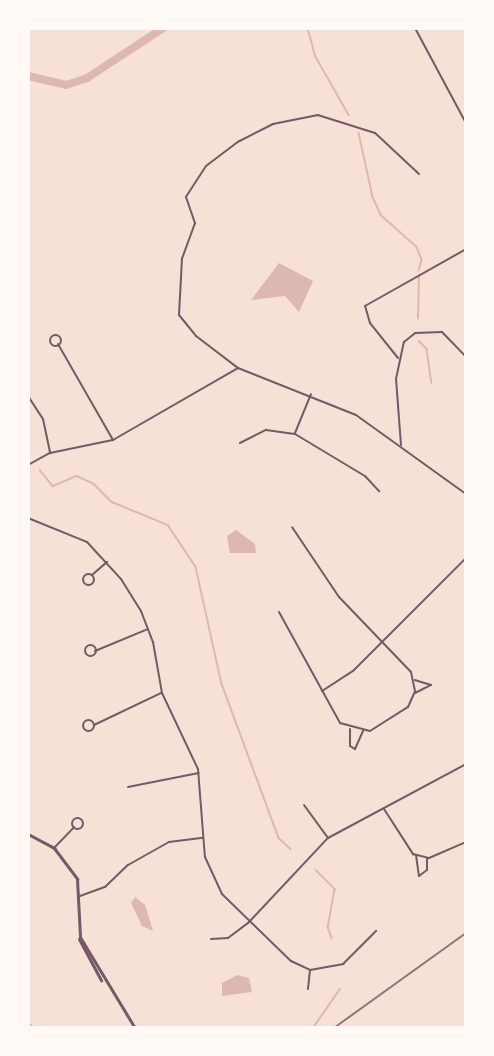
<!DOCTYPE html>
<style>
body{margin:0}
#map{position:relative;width:494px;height:1056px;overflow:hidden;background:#f7e1d7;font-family:Lato,sans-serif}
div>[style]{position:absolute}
.water>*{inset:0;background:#dcb8b0}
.stream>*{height:1.5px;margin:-0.75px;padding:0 0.75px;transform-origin:0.75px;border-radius:0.75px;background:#dcb8b0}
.river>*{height:8px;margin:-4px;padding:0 4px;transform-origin:4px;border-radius:4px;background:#dcb8b0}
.minor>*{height:2px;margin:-1px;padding:0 1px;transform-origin:1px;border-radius:1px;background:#755966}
.minor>.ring{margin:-1px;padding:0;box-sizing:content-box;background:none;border:2px solid #755966;border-radius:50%}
.tertiary>*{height:3px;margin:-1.5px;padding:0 1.5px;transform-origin:1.5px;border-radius:1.5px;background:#755966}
.rail>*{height:1.5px;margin:-0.75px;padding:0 0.75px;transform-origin:0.75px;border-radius:0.75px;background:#8f747c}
span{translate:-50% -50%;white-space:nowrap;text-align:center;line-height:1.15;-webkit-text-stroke:5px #fffaf5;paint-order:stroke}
.frame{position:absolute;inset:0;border:30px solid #fffaf5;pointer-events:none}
</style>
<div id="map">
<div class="water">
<div style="clip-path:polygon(279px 263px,313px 281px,299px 312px,285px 296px,251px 300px)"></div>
<div style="clip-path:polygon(236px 530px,255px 544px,256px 553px,230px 553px,227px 536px)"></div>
<div style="clip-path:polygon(135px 897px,145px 905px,153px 931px,142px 926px,131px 903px)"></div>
<div style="clip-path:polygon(237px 975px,249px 978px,252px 992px,222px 996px,222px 983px)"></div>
</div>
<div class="stream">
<div style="left:308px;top:28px;width:30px;rotate:75deg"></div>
<div style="left:316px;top:57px;width:67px;rotate:60.4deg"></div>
<div style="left:359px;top:133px;width:66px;rotate:77.7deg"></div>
<div style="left:373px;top:197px;width:20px;rotate:66deg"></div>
<div style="left:381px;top:215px;width:48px;rotate:41.6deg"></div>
<div style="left:417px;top:247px;width:14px;rotate:69deg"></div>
<div style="left:422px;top:260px;width:11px;rotate:105deg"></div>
<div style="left:418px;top:319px;width:43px;rotate:-88.7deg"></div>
<div style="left:419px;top:341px;width:11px;rotate:45deg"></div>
<div style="left:427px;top:349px;width:34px;rotate:82deg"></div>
<div style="left:40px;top:470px;width:21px;rotate:51deg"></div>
<div style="left:53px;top:486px;width:26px;rotate:-23deg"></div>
<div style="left:77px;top:476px;width:19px;rotate:25deg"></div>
<div style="left:94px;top:484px;width:25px;rotate:45deg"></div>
<div style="left:112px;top:502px;width:61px;rotate:22.3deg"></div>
<div style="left:168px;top:525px;width:50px;rotate:56.3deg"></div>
<div style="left:196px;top:567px;width:120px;rotate:77.5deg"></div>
<div style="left:222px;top:684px;width:164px;rotate:69.7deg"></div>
<div style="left:279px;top:838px;width:16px;rotate:43deg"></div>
<div style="left:316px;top:870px;width:27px;rotate:45deg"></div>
<div style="left:335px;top:889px;width:39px;rotate:100deg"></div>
<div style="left:328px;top:927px;width:12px;rotate:70deg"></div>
<div style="left:28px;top:1021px;width:9px;rotate:54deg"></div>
<div style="left:313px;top:1028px;width:47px;rotate:-55.3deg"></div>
</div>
<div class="river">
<div style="left:28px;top:76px;width:39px;rotate:13deg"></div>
<div style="left:66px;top:85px;width:22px;rotate:-18deg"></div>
<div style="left:87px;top:78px;width:91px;rotate:-33.3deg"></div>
</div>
<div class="minor">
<div style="left:415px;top:28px;width:108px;rotate:61.8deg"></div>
<div style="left:419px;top:174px;width:60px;rotate:-137deg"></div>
<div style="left:375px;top:133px;width:60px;rotate:-162.5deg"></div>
<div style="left:318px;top:115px;width:46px;rotate:168.7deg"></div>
<div style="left:273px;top:124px;width:38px;rotate:153deg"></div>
<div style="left:239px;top:141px;width:41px;rotate:142.9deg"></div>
<div style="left:206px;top:166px;width:37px;rotate:123deg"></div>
<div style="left:186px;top:197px;width:28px;rotate:71deg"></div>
<div style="left:195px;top:223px;width:37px;rotate:110deg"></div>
<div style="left:182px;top:258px;width:57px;rotate:93deg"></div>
<div style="left:179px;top:315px;width:27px;rotate:51deg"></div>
<div style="left:196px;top:336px;width:53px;rotate:37.3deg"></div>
<div style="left:238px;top:368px;width:127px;rotate:21.7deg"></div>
<div style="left:356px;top:415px;width:135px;rotate:35.7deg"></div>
<div class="ring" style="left:49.5px;top:334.5px;width:9px;height:9px"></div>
<div style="left:58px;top:344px;width:111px;rotate:60.2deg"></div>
<div style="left:398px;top:358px;width:45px;rotate:-128.7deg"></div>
<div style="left:370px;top:323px;width:18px;rotate:-106deg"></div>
<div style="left:365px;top:306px;width:116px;rotate:-29.4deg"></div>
<div style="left:28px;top:396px;width:27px;rotate:57deg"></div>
<div style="left:43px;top:419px;width:35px;rotate:78deg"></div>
<div style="left:295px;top:433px;width:42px;rotate:-67.7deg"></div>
<div style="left:240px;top:443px;width:29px;rotate:-27deg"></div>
<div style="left:266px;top:430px;width:29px;rotate:8deg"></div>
<div style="left:295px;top:434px;width:82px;rotate:31deg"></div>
<div style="left:365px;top:476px;width:21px;rotate:47deg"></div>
<div style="left:401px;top:445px;width:66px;rotate:-94.3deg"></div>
<div style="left:396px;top:379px;width:38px;rotate:-78deg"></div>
<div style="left:404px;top:342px;width:14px;rotate:-39deg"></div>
<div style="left:415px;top:333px;width:27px;rotate:-2deg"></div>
<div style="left:442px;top:332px;width:35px;rotate:46deg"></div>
<div style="left:28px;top:465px;width:25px;rotate:-29deg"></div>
<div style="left:50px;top:453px;width:64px;rotate:-11.7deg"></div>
<div style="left:113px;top:440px;width:144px;rotate:-29.9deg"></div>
<div style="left:28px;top:518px;width:64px;rotate:22.1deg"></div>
<div style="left:87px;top:542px;width:50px;rotate:47.4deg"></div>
<div style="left:121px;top:579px;width:38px;rotate:58deg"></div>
<div style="left:141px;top:611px;width:33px;rotate:69deg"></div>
<div style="left:153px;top:642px;width:52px;rotate:80deg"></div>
<div style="left:162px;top:693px;width:84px;rotate:64.7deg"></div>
<div style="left:198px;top:769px;width:88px;rotate:85.5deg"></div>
<div style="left:205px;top:857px;width:41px;rotate:65.3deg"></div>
<div style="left:222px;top:894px;width:96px;rotate:44.2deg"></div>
<div style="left:291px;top:961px;width:21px;rotate:25deg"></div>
<div style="left:310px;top:970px;width:34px;rotate:-10deg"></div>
<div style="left:343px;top:964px;width:47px;rotate:-45deg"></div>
<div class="ring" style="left:82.5px;top:573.5px;width:9px;height:9px"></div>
<div style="left:92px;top:575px;width:20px;rotate:-41deg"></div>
<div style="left:279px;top:612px;width:127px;rotate:61.2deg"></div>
<div style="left:340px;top:723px;width:31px;rotate:15deg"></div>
<div style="left:370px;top:731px;width:45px;rotate:-32.3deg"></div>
<div style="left:408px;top:707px;width:17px;rotate:-66deg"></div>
<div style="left:415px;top:691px;width:19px;rotate:-102deg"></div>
<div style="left:411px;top:672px;width:104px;rotate:-133.8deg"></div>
<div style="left:339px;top:597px;width:84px;rotate:-123.9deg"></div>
<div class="ring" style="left:84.5px;top:644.5px;width:9px;height:9px"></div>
<div style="left:95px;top:651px;width:57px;rotate:-22.5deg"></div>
<div style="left:322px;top:691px;width:37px;rotate:-33deg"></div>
<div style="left:353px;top:671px;width:160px;rotate:-45deg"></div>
<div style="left:415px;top:693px;width:18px;rotate:-27deg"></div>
<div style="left:431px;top:685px;width:17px;rotate:-163deg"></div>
<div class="ring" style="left:82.5px;top:719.5px;width:9px;height:9px"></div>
<div style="left:94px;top:725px;width:74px;rotate:-25.5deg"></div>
<div style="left:350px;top:729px;width:17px;rotate:90deg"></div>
<div style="left:350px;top:746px;width:6px;rotate:31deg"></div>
<div style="left:355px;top:749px;width:20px;rotate:-66deg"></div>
<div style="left:128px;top:787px;width:72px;rotate:-11.2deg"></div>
<div style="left:304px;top:805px;width:41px;rotate:54deg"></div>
<div style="left:384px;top:809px;width:54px;rotate:57.2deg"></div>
<div style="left:413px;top:854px;width:16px;rotate:14deg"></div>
<div style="left:429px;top:858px;width:40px;rotate:-23.4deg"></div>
<div class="ring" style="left:71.5px;top:817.5px;width:9px;height:9px"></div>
<div style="left:54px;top:848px;width:29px;rotate:-46deg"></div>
<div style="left:416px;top:855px;width:21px;rotate:82deg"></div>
<div style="left:419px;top:876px;width:10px;rotate:-37deg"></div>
<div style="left:427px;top:870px;width:12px;rotate:-90deg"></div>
<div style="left:80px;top:896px;width:27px;rotate:-20deg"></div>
<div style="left:105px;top:887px;width:32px;rotate:-44deg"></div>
<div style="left:128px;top:865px;width:47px;rotate:-29.3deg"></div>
<div style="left:169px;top:842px;width:34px;rotate:-7deg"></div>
<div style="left:211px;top:939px;width:17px;rotate:-3deg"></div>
<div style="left:228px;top:938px;width:26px;rotate:-37deg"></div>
<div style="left:249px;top:922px;width:115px;rotate:-46.8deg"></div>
<div style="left:328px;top:838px;width:157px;rotate:-28.2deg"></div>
<div style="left:308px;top:989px;width:19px;rotate:-84deg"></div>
<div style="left:432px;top:1027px;width:1px;rotate:90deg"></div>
</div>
<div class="tertiary">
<div style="left:28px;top:834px;width:30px;rotate:28deg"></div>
<div style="left:54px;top:848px;width:39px;rotate:53deg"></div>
<div style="left:77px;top:879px;width:58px;rotate:87deg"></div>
<div style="left:80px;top:937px;width:106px;rotate:58.9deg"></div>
<div style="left:79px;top:939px;width:47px;rotate:61.8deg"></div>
</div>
<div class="rail">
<div style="left:334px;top:1028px;width:163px;rotate:-35.7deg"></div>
</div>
<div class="frame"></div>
</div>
